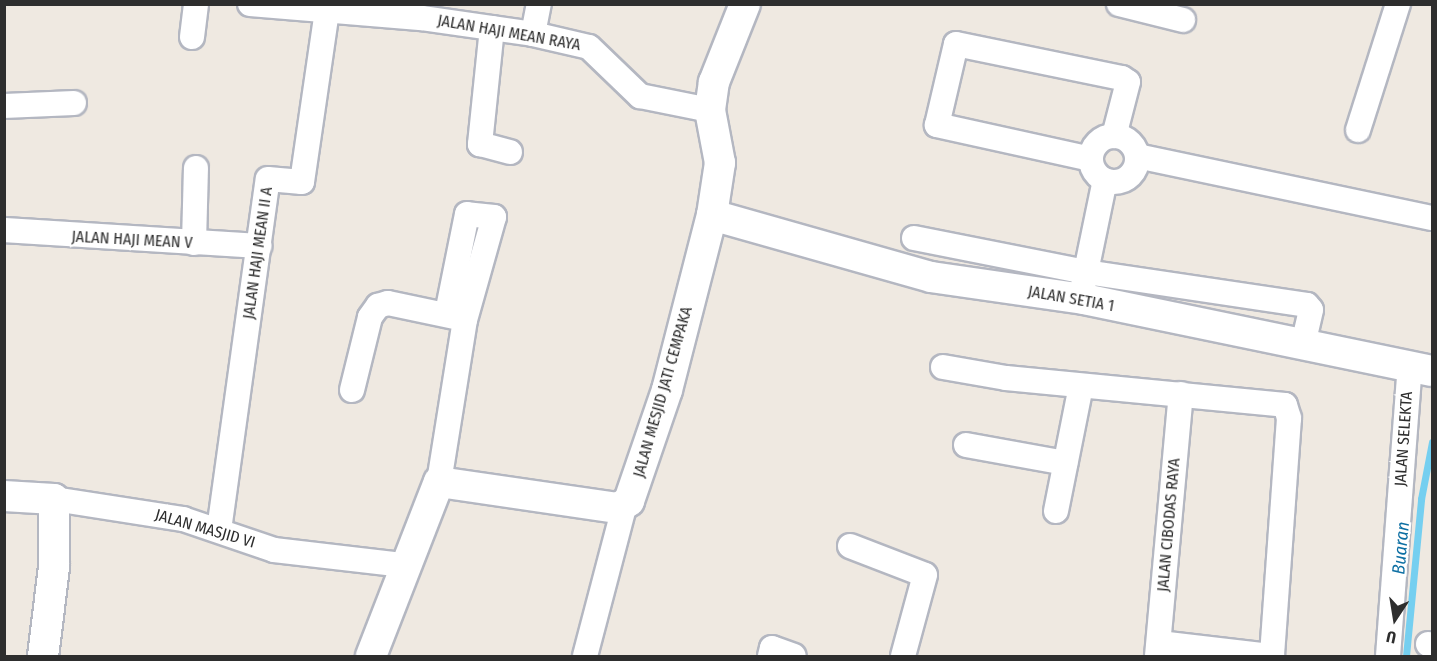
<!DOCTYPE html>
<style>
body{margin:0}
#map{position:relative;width:1437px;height:661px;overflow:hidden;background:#efe9e1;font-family:"Fira Sans Condensed",sans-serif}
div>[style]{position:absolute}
.stream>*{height:7px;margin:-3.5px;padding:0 3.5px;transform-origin:3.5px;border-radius:3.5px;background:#75cff0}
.roads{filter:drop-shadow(2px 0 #b4b7c1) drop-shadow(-2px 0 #b4b7c1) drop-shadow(0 2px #b4b7c1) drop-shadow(0 -2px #b4b7c1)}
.minor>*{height:24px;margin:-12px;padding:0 12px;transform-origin:12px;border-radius:12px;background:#fff}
.minor>.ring{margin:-12px;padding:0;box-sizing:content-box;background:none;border:24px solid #fff;border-radius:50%}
.tertiary>*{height:30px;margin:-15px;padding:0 15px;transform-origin:15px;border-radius:15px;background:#fff}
span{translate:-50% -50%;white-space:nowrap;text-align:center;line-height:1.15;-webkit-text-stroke:4.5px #fff;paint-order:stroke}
.street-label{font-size:16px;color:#2e2e2e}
.water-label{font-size:18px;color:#0d6fa3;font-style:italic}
.frame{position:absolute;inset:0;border:6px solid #2e2e2e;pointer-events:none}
.north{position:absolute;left:1365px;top:589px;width:60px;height:60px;-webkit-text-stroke:4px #fff;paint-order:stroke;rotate:192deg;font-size:16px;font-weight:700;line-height:24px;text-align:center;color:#2e2e2e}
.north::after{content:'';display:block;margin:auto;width:21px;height:27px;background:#2e2e2e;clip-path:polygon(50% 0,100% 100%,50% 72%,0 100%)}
</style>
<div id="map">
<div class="stream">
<div style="left:1406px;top:656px;width:158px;rotate:-84.5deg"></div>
<div style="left:1421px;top:499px;width:58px;rotate:-79.1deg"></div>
</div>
<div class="roads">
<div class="minor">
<div style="left:250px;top:4px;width:173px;rotate:4.7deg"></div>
<div style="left:422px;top:18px;width:112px;rotate:8.2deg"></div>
<div style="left:533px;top:34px;width:57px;rotate:13.1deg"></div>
<div style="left:589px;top:47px;width:71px;rotate:43.9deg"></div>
<div style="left:640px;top:96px;width:71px;rotate:11.3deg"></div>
<div style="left:1119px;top:4px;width:66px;rotate:14deg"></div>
<div style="left:492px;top:28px;width:117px;rotate:95.9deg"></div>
<div style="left:480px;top:144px;width:31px;rotate:15deg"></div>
<div style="left:533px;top:34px;width:31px;rotate:-79deg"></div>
<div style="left:192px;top:37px;width:33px;rotate:-83deg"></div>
<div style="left:4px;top:106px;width:70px;rotate:-2.5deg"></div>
<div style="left:1358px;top:130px;width:132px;rotate:-72.4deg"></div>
<div class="ring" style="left:1091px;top:136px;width:22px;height:22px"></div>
<div style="left:1137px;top:156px;width:301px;rotate:11.9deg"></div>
<div style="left:1091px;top:159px;width:158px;rotate:-167.6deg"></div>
<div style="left:937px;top:125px;width:83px;rotate:-76.8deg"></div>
<div style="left:956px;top:44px;width:169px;rotate:11.6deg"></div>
<div style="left:1122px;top:78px;width:7px;rotate:34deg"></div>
<div style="left:1128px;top:82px;width:56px;rotate:104.5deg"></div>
<div style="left:4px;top:230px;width:256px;rotate:3.6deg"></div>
<div style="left:914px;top:238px;width:175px;rotate:11.2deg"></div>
<div style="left:1086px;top:272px;width:223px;rotate:8.5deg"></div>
<div style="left:1307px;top:305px;width:6px;rotate:51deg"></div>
<div style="left:1311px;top:310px;width:37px;rotate:103deg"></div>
<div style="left:194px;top:243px;width:75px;rotate:-88.5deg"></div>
<div style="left:1083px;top:286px;width:108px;rotate:-78.3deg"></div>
<div style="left:943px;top:367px;width:64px;rotate:9.9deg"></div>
<div style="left:1006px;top:378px;width:280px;rotate:5.5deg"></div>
<div style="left:1285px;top:405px;width:14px;rotate:73deg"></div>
<div style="left:1289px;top:418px;width:239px;rotate:94.1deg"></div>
<div style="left:352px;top:390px;width:75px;rotate:-76.1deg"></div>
<div style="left:370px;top:317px;width:14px;rotate:-54deg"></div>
<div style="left:378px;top:306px;width:10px;rotate:-17deg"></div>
<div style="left:388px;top:303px;width:74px;rotate:11.8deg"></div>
<div style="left:966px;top:445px;width:101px;rotate:10.3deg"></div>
<div style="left:439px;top:482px;width:164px;rotate:-80.9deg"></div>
<div style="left:465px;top:320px;width:107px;rotate:-74.3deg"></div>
<div style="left:494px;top:217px;width:27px;rotate:-174deg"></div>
<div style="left:467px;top:214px;width:101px;rotate:101.4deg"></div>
<div style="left:54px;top:499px;width:131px;rotate:8.8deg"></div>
<div style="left:183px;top:519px;width:96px;rotate:18.8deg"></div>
<div style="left:274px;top:550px;width:131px;rotate:6.6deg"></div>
<div style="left:1056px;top:511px;width:127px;rotate:-78.7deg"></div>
<div style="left:219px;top:530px;width:354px;rotate:-82.1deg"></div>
<div style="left:268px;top:179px;width:34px;rotate:5deg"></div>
<div style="left:302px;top:182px;width:173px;rotate:-81.7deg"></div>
<div style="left:850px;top:546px;width:80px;rotate:21.1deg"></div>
<div style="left:925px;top:575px;width:84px;rotate:105.2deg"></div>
<div style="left:1159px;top:643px;width:114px;rotate:6.6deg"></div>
<div style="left:1428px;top:644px;width:4px;rotate:14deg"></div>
<div style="left:585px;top:656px;width:154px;rotate:-75.3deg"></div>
<div style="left:770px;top:656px;width:8px;rotate:-76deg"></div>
<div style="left:772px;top:648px;width:23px;rotate:20deg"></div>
<div style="left:1157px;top:656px;width:263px;rotate:-84.8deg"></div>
<div style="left:1388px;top:656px;width:291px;rotate:-85.7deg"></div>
</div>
<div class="tertiary">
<div style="left:712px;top:215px;width:228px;rotate:15.8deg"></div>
<div style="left:931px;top:277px;width:155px;rotate:8.2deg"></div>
<div style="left:1084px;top:299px;width:355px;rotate:11.7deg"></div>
<div style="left:4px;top:496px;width:50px;rotate:3.4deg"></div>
<div style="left:54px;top:499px;width:68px;rotate:90deg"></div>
<div style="left:54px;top:567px;width:90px;rotate:97deg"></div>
<div style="left:371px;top:656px;width:187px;rotate:-68.7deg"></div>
<div style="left:439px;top:482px;width:181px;rotate:8.3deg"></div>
<div style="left:618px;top:508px;width:13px;rotate:-32deg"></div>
<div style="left:629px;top:501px;width:117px;rotate:-71.1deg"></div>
<div style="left:667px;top:390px;width:181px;rotate:-75.6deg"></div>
<div style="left:712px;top:215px;width:53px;rotate:-81.3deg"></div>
<div style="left:720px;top:163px;width:54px;rotate:-100.7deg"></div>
<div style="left:710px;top:110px;width:28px;rotate:-82deg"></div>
<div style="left:714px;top:82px;width:84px;rotate:-68.3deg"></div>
</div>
</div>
<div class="street-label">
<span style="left:509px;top:33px;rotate:10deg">JALAN HAJI MEAN RAYA</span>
<span style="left:132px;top:240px;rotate:3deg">JALAN HAJI MEAN V</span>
<span style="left:258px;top:253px;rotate:-82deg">JALAN HAJI MEAN II A</span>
<span style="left:1071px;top:299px;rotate:10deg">JALAN SETIA 1</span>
<span style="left:663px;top:392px;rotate:-74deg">JALAN MESJID JATI CEMPAKA</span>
<span style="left:1404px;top:439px;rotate:-86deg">JALAN SELEKTA</span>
<span style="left:1169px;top:525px;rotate:-85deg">JALAN CIBODAS RAYA</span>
<span style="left:205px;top:529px;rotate:16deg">JALAN MASJID VI</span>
</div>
<div class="water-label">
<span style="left:1401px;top:548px;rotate:-85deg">Buaran</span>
</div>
<div class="frame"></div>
<div class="north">U</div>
</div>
